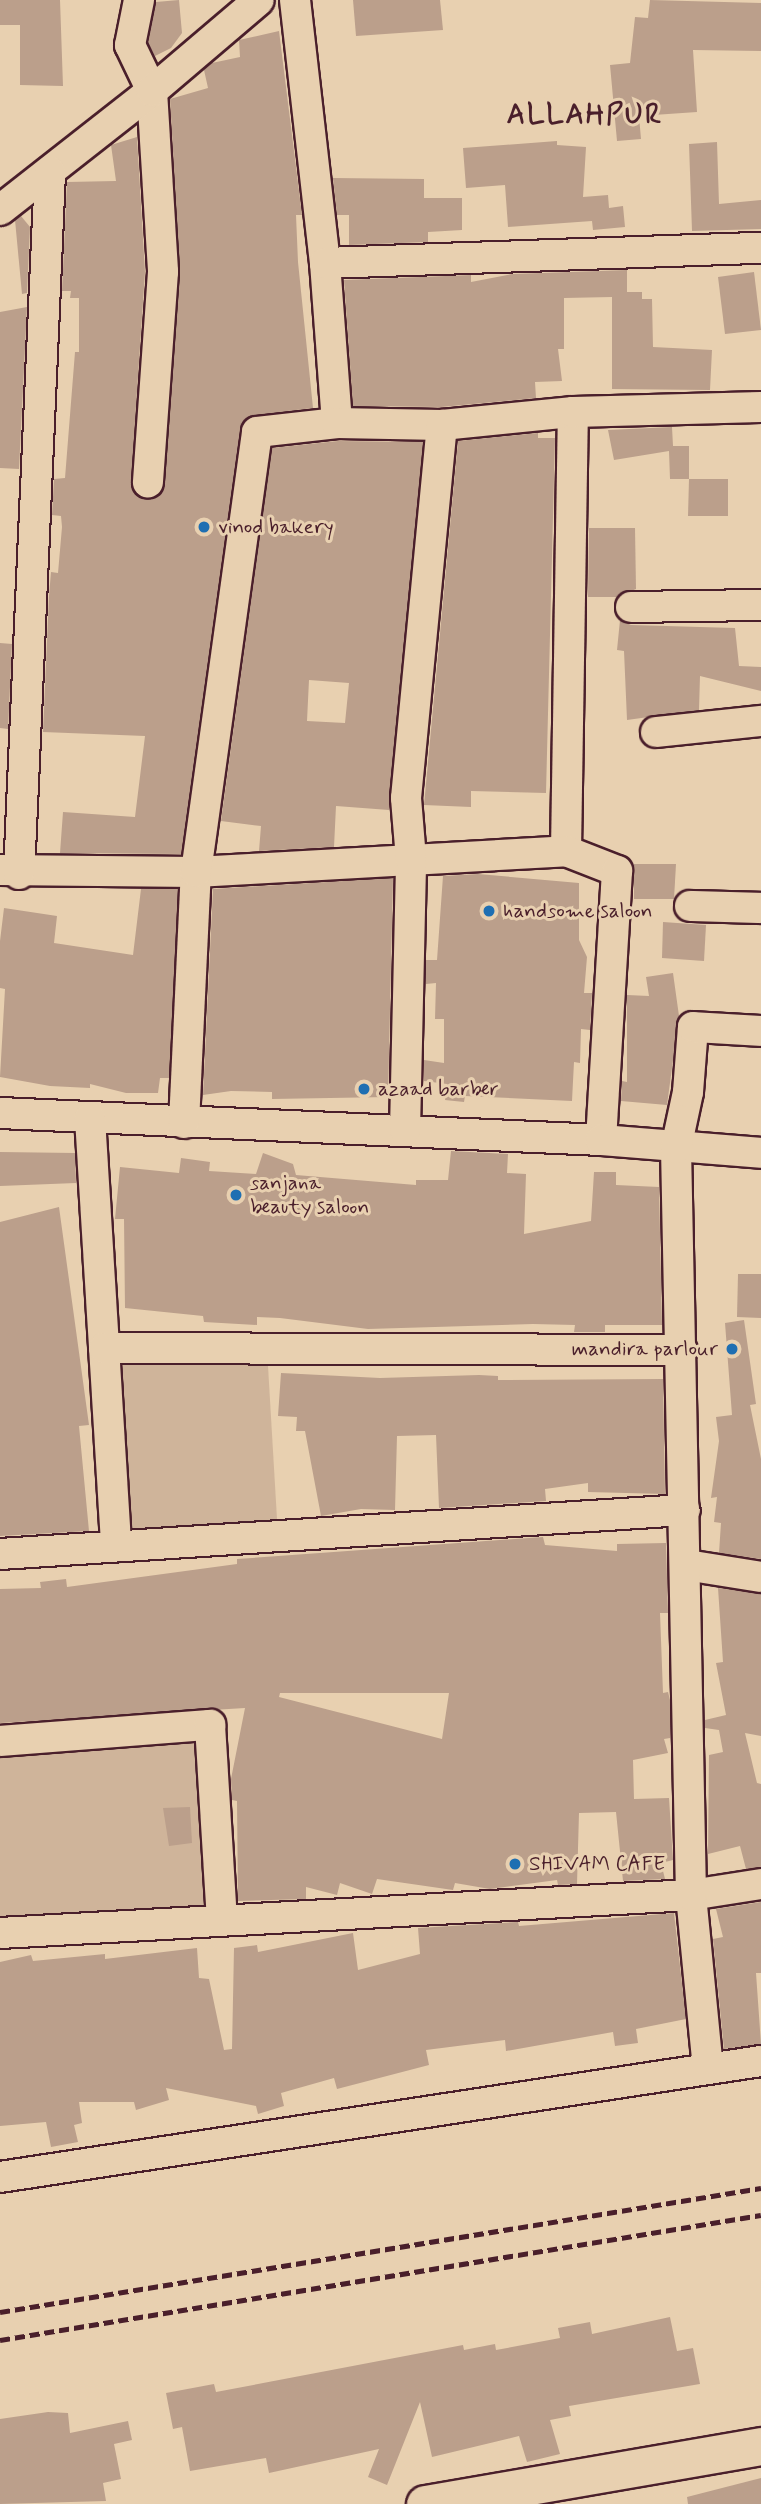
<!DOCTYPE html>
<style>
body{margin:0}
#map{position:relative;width:761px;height:2504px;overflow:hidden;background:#e8d0b0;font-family:Mynerve,sans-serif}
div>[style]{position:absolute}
.green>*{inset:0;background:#cfb49a}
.building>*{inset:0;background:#bb9f8b}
.roads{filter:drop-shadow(2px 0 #4a1f2b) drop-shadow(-2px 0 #4a1f2b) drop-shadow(0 2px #4a1f2b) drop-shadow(0 -2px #4a1f2b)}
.minor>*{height:30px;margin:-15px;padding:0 15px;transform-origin:15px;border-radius:15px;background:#e8d0b0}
.tertiary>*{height:37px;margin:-18.5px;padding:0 18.5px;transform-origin:18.5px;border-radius:18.5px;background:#e8d0b0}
.rail>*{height:5px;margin-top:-2.5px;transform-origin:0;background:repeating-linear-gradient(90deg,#4a1f2b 0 10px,transparent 0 15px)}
.dots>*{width:19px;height:19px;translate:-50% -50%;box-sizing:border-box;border:4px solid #e8d0b0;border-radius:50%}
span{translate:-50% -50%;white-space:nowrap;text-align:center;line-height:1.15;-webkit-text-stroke:6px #e8d0b0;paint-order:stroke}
.poi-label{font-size:21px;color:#4a1f2b}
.left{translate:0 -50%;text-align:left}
.right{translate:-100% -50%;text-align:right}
.district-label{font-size:28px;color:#4a1f2b;font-weight:700;letter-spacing:2px}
</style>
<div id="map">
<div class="green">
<div style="clip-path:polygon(104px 1348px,267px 1349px,278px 1536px,116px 1546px)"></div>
<div style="clip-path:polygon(210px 1725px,222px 1920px,0 1933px,0 1741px)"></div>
</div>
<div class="building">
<div style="clip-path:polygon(0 0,60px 0,63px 86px,20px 85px,20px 25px,0 25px)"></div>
<div style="clip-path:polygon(179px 0,182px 33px,171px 48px,155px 56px,148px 43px,156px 2px)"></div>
<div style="clip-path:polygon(353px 0,440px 0,443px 30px,356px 36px)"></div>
<div style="clip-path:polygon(650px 0,761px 3px,761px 51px,693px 50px,697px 112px,639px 116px,641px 139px,617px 141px,610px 65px,630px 63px,635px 17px,648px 18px)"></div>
<div style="clip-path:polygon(279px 31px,302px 215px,296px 215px,298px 262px,313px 408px,254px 415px,240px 429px,181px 854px,60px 853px,63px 812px,135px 817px,145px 736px,43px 732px,49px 596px,51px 572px,58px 573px,62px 527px,61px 516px,52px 515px,54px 479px,65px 478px,75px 352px,79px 352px,79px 298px,70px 298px,71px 291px,62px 291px,67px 182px,116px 181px,111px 145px,137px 137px,145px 272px,131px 481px,138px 496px,155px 498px,165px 483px,180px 273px,170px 99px,208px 88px,204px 70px,212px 63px,240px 57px,239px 40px)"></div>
<div style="clip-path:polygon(557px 141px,557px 145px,586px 147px,583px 197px,608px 195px,609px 208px,623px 206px,625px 227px,593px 230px,592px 221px,508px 227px,505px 185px,466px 188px,463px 148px)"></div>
<div style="clip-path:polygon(717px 142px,719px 204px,761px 200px,761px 229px,692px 231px,689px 144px)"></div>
<div style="clip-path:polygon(333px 178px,424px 179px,424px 198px,462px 198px,462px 230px,428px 232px,428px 242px,349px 245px,349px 215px,337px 215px)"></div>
<div style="clip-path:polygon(21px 216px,30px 227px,27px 293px,22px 294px,15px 220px)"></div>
<div style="clip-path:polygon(627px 270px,627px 292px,642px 292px,642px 299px,652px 299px,653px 347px,712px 350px,710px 390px,612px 389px,612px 297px,564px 298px,564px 349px,558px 349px,562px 381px,535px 382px,536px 398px,441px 407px,353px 406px,344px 280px,471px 275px,471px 282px,512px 274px)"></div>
<div style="clip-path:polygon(754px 272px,761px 330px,725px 334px,718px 277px)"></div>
<div style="clip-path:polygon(27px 307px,19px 469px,0 468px,0 312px)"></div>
<div style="clip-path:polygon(672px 427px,673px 446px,689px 446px,689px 479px,670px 479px,669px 451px,614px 460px,608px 430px)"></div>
<div style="clip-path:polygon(538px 433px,538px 438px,555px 438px,546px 793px,471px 791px,471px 807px,424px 805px,458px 441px)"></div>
<div style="clip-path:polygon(evenodd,338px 441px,423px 442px,389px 810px,336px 806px,334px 847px,259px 851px,261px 826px,221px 821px,272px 448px,338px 441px,309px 680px,349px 683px,345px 723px,307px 721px,309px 680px)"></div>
<div style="clip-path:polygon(689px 479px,728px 479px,728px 516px,688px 516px)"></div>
<div style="clip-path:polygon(589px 528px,635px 528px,636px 589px,617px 597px,588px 597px)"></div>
<div style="clip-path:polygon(620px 620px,631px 625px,735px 628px,739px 666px,761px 667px,761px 691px,700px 676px,699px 710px,627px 720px,624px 651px,617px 650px)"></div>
<div style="clip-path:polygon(0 643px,12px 644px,8px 729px,0 728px)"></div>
<div style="clip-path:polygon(634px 864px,676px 864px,674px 899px,634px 899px)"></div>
<div style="clip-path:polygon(478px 874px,579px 883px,579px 940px,587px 957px,584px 993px,592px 993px,590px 1030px,581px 1029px,580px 1063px,574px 1062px,572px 1101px,465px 1096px,464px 1102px,445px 1100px,447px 1084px,424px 1081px,424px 1060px,444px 1063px,444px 1019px,435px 1019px,436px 983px,426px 984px,426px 960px,437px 960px,443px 876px)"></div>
<div style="clip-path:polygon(393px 878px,388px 1097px,272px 1099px,272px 1092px,231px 1091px,203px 1095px,213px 889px)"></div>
<div style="clip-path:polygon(141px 889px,178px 889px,169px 1078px,160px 1078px,158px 1093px,126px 1093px,90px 1084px,90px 1088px,50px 1086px,0 1077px,5px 989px,0 988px,0 941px,4px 908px,57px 916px,54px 943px,133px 955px)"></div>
<div style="clip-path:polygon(663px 922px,706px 925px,704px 961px,662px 958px)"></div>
<div style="clip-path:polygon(673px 973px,679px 1016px,667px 1105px,621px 1101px,622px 1081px,627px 1082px,627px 995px,649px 996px,646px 977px)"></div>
<div style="clip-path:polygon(451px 1151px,508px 1154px,507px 1173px,526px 1174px,524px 1234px,591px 1221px,594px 1172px,616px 1172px,616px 1185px,659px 1187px,662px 1325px,605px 1325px,605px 1332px,574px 1332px,575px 1325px,533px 1324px,368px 1329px,280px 1318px,257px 1317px,257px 1325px,204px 1322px,203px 1316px,125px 1308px,124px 1219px,115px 1219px,120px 1167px,179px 1173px,181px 1158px,210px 1162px,209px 1171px,256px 1174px,263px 1153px,293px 1164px,296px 1175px,416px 1185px,416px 1180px,448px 1180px)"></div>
<div style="clip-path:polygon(0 1152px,75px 1153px,76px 1183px,0 1186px)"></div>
<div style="clip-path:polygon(59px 1207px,89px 1425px,79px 1426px,89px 1531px,0 1536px,0 1222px)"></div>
<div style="clip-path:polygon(738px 1274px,761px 1274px,761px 1318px,737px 1317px)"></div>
<div style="clip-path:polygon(744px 1320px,756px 1404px,750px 1405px,761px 1459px,761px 1559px,719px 1553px,721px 1523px,714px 1522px,717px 1497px,711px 1498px,719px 1441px,716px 1417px,732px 1415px,725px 1323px)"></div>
<div style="clip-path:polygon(281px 1373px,380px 1378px,479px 1375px,498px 1376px,498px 1380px,663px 1379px,665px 1494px,588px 1492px,588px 1483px,545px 1489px,546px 1501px,439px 1508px,436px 1435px,397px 1436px,395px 1510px,361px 1509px,321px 1516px,305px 1431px,296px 1431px,297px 1417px,278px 1416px)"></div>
<div style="clip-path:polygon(evenodd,543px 1537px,545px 1545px,617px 1551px,617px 1544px,666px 1543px,668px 1613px,660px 1613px,663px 1693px,668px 1692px,670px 1700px,670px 1738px,664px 1739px,668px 1753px,633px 1760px,634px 1799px,669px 1798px,673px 1860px,661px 1863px,665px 1879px,623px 1881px,616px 1812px,579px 1813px,577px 1884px,558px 1885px,557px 1880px,490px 1889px,455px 1883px,453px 1890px,377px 1879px,372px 1894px,340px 1883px,337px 1895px,306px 1887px,306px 1899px,238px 1901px,237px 1801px,232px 1800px,231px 1779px,245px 1708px,0 1723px,0 1589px,41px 1588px,40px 1582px,66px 1579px,67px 1587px,237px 1564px,237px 1559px,543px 1537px,280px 1693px,449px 1693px,442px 1739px,279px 1697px,280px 1693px)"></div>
<div style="clip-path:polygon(718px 1588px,761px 1594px,761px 1736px,745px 1733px,757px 1783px,761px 1784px,761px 1867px,746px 1869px,740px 1846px,708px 1854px,709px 1755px,723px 1752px,719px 1730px,705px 1728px,705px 1720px,726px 1715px,716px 1663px,723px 1662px)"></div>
<div style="clip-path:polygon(190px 1807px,192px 1843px,169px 1846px,163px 1808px)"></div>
<div style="clip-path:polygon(761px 1902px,761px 1973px,756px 1973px,761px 2044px,724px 2049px,713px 1939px,723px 1937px,716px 1909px)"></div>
<div style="clip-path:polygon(674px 1913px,686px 2019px,636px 2029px,638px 2043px,615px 2046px,613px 2032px,506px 2051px,505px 2040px,426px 2050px,429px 2065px,337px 2089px,334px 2078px,281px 2093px,284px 2106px,258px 2114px,256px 2106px,166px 2088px,169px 2100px,136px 2110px,134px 2102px,79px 2102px,82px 2123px,74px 2125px,78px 2142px,51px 2147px,46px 2122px,0 2126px,0 1962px,31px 1955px,33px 1961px,105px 1954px,105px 1959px,197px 1948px,199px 1978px,209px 1979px,224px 2050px,232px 2049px,234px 1948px,257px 1945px,258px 1952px,353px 1933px,358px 1970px,420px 1954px,418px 1928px,518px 1922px,519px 1926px)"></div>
<div style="clip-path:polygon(670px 2317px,677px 2351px,693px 2348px,700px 2384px,569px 2406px,571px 2416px,550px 2420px,560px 2454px,527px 2462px,519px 2436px,432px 2457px,420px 2402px,387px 2485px,368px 2477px,379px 2449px,269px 2473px,266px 2458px,190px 2471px,182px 2427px,173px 2429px,166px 2393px,214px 2384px,216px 2392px,463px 2345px,464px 2350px,495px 2344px,496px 2350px,560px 2338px,558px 2328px,590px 2322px,592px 2334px)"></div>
<div style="clip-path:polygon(48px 2412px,68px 2413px,70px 2433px,128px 2421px,132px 2440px,114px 2444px,121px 2479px,103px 2483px,106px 2501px,0 2504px,0 2419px)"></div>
<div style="clip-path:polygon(761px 2478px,761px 2504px,688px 2504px,687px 2497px)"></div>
</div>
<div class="roads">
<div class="minor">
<div style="left:139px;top:0;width:46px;rotate:101.3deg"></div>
<div style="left:130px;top:45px;width:51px;rotate:64.4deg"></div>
<div style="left:152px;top:91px;width:181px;rotate:86.5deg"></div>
<div style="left:163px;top:272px;width:211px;rotate:94.1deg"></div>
<div style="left:295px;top:0;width:265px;rotate:83.5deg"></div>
<div style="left:325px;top:263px;width:160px;rotate:85.7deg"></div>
<div style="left:0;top:210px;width:193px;rotate:-38.1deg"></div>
<div style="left:152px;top:91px;width:140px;rotate:-40.4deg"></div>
<div style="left:325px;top:263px;width:436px;rotate:-2deg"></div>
<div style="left:631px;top:607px;width:130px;rotate:-0.9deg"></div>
<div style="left:656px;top:732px;width:106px;rotate:-6deg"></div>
<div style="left:566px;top:851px;width:439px;rotate:-89.1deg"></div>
<div style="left:0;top:870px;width:196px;rotate:0.6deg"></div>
<div style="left:196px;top:872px;width:371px;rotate:-3.2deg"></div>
<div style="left:566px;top:851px;width:55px;rotate:21.4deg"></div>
<div style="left:617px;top:871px;width:269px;rotate:93.4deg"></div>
<div style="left:19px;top:874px;width:703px;rotate:-87.47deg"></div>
<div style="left:690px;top:906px;width:71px;rotate:1.6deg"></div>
<div style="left:0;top:1113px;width:602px;rotate:2.57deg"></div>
<div style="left:601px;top:1140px;width:161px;rotate:4.6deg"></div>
<div style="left:90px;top:1118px;width:429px;rotate:86.5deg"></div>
<div style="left:184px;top:1123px;width:251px;rotate:-87.3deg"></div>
<div style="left:196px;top:872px;width:444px;rotate:-82.1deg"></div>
<div style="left:257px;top:432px;width:81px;rotate:-6.4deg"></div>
<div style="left:337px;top:423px;width:105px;rotate:1.1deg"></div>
<div style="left:442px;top:425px;width:132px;rotate:-5.7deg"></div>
<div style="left:573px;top:412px;width:188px;rotate:-1.5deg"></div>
<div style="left:405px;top:1130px;width:271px;rotate:-88.7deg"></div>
<div style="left:411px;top:859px;width:61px;rotate:-94.7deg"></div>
<div style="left:406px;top:798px;width:375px;rotate:-84.5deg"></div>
<div style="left:104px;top:1348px;width:578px;rotate:0.2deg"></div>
<div style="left:0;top:1554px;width:686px;rotate:-3.68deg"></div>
<div style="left:686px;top:1565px;width:76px;rotate:9.1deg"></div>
<div style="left:0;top:1741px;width:211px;rotate:-4.4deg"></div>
<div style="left:210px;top:1725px;width:195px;rotate:86.5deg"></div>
<div style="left:0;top:1933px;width:692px;rotate:-3.15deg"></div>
<div style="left:691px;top:1895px;width:71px;rotate:-8.9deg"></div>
<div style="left:708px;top:2069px;width:175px;rotate:-95.6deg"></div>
<div style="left:691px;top:1895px;width:747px;rotate:-91.15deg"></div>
<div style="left:676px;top:1148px;width:57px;rotate:-77.9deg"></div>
<div style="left:688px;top:1092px;width:65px;rotate:-85.6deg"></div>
<div style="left:693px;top:1027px;width:68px;rotate:3.4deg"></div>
<div style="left:0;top:2177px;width:770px;rotate:-8.67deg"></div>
</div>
<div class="tertiary">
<div style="left:425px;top:2504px;width:341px;rotate:-9.8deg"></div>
</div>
</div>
<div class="rail">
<div style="left:0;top:2312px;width:771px;rotate:-9.25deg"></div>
<div style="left:0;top:2340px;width:771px;rotate:-9.33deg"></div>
</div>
<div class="dots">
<div style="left:204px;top:527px;background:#1f6fb2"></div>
<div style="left:489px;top:911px;background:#1f6fb2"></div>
<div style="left:364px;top:1089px;background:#1f6fb2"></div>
<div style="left:236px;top:1195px;background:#1f6fb2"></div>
<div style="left:732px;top:1349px;background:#1f6fb2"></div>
<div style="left:515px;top:1864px;background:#1f6fb2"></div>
</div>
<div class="poi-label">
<span class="left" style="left:218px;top:527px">vinod bakery</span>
<span class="left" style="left:503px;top:911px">handsome saloon</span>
<span class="left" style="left:378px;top:1089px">azaad barber</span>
<span class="left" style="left:250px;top:1195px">sanjana<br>beauty saloon</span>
<span class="right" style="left:718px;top:1349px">mandira parlour</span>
<span class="left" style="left:529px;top:1864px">SHIVAM CAFE</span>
</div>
<div class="district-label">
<span style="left:585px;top:116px">ALLAHPUR</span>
</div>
</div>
